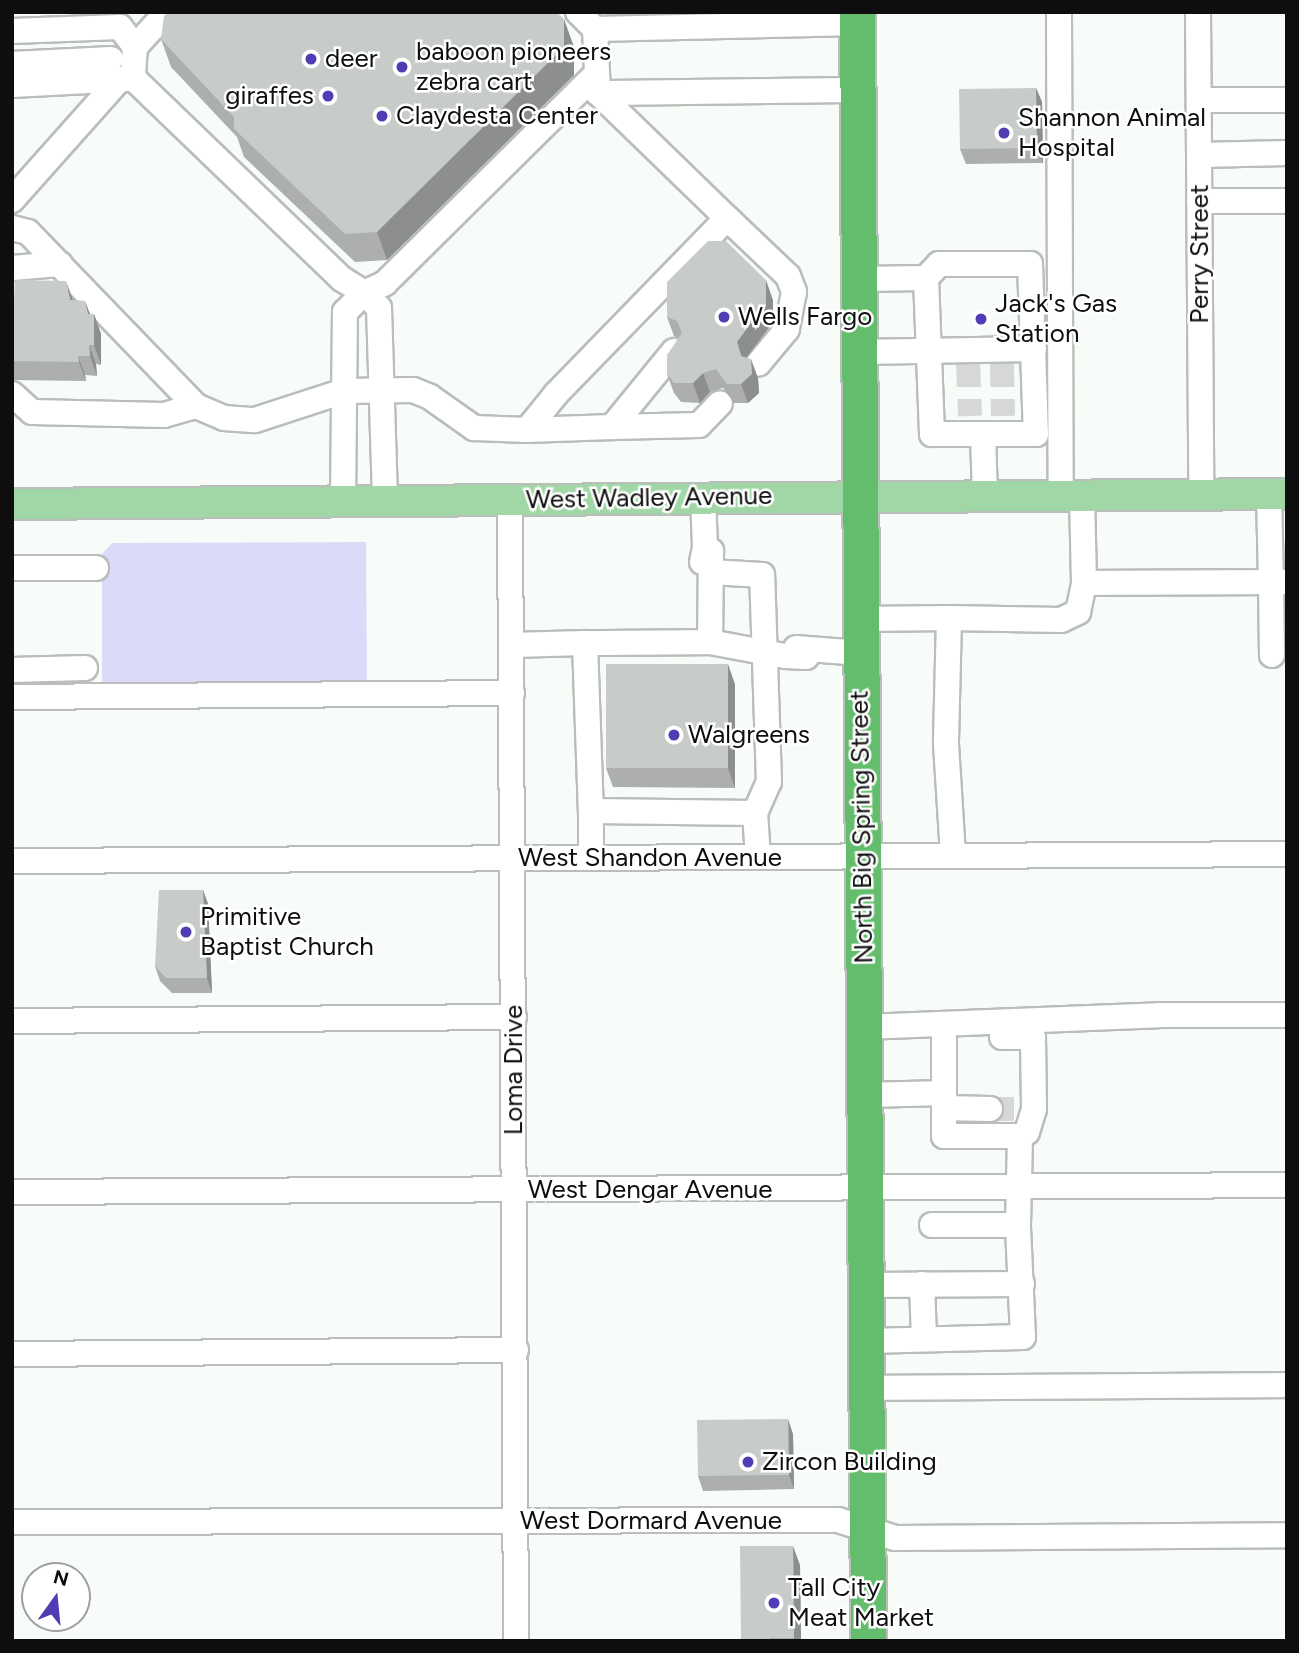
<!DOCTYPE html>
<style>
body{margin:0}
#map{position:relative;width:1299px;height:1653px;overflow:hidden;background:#f8fcf8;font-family:Figtree,sans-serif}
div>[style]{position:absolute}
.green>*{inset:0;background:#dbdbf9}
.minor-tunnel>*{height:24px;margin-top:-12px;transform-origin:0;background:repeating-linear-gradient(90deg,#d5d8d5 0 24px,transparent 0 36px)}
.roads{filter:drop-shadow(2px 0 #babeba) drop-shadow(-2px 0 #babeba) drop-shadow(0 2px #babeba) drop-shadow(0 -2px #babeba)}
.minor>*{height:24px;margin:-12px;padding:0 12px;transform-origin:12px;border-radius:12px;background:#fff}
.major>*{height:30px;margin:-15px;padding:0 15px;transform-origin:15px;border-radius:15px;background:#a1d7a7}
.highway>*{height:35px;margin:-17.5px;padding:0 17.5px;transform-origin:17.5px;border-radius:17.5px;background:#63bd6c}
.wall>*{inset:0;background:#acafac}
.shaded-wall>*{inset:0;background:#8c8f8c}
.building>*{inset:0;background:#c8ccc8}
.dots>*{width:19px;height:19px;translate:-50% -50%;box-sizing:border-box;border:4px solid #fff;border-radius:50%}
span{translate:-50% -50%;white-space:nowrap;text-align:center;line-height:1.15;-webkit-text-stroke:5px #fff;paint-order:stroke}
.poi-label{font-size:26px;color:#0d0e0d}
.left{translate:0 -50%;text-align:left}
.right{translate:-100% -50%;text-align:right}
.street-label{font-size:26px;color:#0d0e0d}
.frame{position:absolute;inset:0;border:14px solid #0d0e0d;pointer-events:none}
.north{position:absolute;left:21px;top:1562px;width:70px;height:70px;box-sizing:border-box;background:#fff;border:2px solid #9e9f9e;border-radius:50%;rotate:15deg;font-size:19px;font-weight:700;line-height:28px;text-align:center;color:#0d0e0d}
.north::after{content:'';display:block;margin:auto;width:24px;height:32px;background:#503cb4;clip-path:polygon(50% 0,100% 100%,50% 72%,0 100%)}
</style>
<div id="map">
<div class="green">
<div style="clip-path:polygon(366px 542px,367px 688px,102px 687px,102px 554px,112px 543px)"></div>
</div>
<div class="minor-tunnel">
<div style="left:968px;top:363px;width:53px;rotate:87.8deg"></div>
<div style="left:1002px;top:363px;width:53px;rotate:88.9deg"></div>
<div style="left:990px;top:1109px;width:28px"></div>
</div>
<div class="roads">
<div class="minor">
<div style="left:578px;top:12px;width:24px;rotate:45deg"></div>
<div style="left:595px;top:29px;width:262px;rotate:-1.3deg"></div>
<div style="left:1059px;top:12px;width:484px;rotate:89.8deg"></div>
<div style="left:1198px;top:12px;width:483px;rotate:89.6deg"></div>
<div style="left:12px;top:31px;width:108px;rotate:-2.1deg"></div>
<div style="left:120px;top:27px;width:25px;rotate:53deg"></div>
<div style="left:135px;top:47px;width:31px;rotate:94deg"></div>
<div style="left:133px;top:78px;width:290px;rotate:43.9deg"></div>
<div style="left:342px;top:279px;width:26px;rotate:32deg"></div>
<div style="left:364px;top:293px;width:23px;rotate:-25deg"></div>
<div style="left:385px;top:283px;width:294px;rotate:-44.7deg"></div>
<div style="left:135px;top:47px;width:47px;rotate:-47.6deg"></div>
<div style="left:12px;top:64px;width:99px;rotate:-2.9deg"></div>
<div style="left:12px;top:85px;width:115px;rotate:-3deg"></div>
<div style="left:598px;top:93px;width:260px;rotate:-0.7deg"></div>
<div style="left:1199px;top:100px;width:88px"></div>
<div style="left:1199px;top:155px;width:88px;rotate:-1.3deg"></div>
<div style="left:12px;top:200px;width:159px;rotate:-48.3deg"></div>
<div style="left:1199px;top:201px;width:88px"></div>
<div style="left:727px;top:218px;width:84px;rotate:43.6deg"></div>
<div style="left:788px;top:276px;width:17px;rotate:69deg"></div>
<div style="left:794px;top:292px;width:38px;rotate:101deg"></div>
<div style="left:787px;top:329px;width:45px;rotate:129.6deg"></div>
<div style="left:12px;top:228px;width:16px;rotate:14deg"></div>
<div style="left:28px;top:232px;width:242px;rotate:46deg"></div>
<div style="left:196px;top:406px;width:30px;rotate:23deg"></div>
<div style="left:224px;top:418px;width:31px;rotate:4deg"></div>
<div style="left:255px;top:420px;width:94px;rotate:-18deg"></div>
<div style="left:344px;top:391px;width:69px;rotate:-0.8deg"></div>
<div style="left:413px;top:390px;width:18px;rotate:22deg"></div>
<div style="left:430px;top:397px;width:54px;rotate:35.2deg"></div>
<div style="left:474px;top:428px;width:53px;rotate:2.2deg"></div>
<div style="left:527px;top:430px;width:46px;rotate:-51.1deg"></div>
<div style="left:556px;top:394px;width:245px;rotate:-45.8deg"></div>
<div style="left:727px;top:218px;width:180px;rotate:-135.9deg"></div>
<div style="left:598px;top:93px;width:64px;rotate:-92.7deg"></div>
<div style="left:12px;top:268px;width:48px;rotate:-4.8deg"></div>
<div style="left:858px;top:279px;width:68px;rotate:-0.8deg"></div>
<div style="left:926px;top:278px;width:19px;rotate:-47deg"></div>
<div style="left:939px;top:264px;width:91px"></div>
<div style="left:1030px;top:264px;width:170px;rotate:88deg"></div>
<div style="left:1036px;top:434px;width:104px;rotate:180deg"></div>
<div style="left:932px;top:434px;width:156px;rotate:-92.2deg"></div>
<div style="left:858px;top:352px;width:176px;rotate:-1deg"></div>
<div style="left:12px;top:394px;width:27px;rotate:42deg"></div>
<div style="left:32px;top:412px;width:132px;rotate:1.3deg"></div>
<div style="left:164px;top:415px;width:33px;rotate:-16deg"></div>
<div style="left:612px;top:427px;width:87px;rotate:-1.3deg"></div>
<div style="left:699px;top:425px;width:30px;rotate:-46deg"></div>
<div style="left:527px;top:430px;width:85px;rotate:-2deg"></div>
<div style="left:612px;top:427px;width:98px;rotate:-50.8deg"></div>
<div style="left:983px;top:434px;width:62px;rotate:88.2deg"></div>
<div style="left:510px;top:499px;width:1142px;rotate:89.7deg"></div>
<div style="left:343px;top:501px;width:189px;rotate:-89.4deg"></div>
<div style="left:345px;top:312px;width:27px;rotate:-45deg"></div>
<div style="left:364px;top:293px;width:21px;rotate:45deg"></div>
<div style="left:379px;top:308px;width:192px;rotate:88.2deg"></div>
<div style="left:705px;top:548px;width:7px;rotate:27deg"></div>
<div style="left:711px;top:551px;width:91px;rotate:90.6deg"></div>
<div style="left:710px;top:642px;width:125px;rotate:179.5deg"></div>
<div style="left:585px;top:643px;width:168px;rotate:88deg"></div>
<div style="left:591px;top:811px;width:164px;rotate:0.7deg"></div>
<div style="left:755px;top:813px;width:34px;rotate:-66deg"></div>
<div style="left:769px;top:782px;width:207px;rotate:-91.9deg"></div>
<div style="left:762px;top:575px;width:51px;rotate:-176.6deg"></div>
<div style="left:702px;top:562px;width:14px;rotate:-78deg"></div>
<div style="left:705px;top:548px;width:51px;rotate:-92.2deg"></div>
<div style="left:12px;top:568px;width:84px"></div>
<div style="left:1084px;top:583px;width:187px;rotate:-0.3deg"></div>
<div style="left:1271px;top:582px;width:88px;rotate:-91.3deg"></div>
<div style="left:949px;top:618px;width:112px;rotate:1deg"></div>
<div style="left:1061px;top:620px;width:19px;rotate:-25deg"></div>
<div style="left:1078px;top:612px;width:30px;rotate:-78deg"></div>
<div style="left:1084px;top:583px;width:88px;rotate:-91.3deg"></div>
<div style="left:860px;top:619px;width:89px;rotate:-0.6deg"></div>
<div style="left:949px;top:618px;width:126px;rotate:91.4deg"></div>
<div style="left:946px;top:744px;width:112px;rotate:86.4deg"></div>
<div style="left:710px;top:642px;width:76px;rotate:10.6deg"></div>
<div style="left:785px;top:656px;width:21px;rotate:3deg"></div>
<div style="left:806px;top:657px;width:6px;rotate:-51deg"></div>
<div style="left:511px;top:645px;width:74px;rotate:-1.5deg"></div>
<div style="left:796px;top:648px;width:64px;rotate:4.5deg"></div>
<div style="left:1272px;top:655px;width:73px;rotate:-90.8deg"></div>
<div style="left:1271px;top:582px;width:14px"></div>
<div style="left:12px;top:670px;width:73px;rotate:-1.6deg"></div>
<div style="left:12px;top:697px;width:500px;rotate:-0.46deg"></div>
<div style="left:591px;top:811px;width:47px;rotate:90deg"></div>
<div style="left:755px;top:813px;width:44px;rotate:86.1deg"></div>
<div style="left:12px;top:861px;width:1275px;rotate:-0.31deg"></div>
<div style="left:12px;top:1021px;width:502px;rotate:-0.46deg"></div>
<div style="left:864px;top:1027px;width:295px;rotate:-2.3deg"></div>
<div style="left:1159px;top:1015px;width:128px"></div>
<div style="left:944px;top:1093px;width:43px;rotate:90deg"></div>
<div style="left:944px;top:1136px;width:76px"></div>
<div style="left:1020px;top:1136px;width:8px;rotate:-30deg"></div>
<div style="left:1027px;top:1132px;width:24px;rotate:-73deg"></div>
<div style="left:1034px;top:1109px;width:72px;rotate:-90.8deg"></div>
<div style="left:1033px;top:1037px;width:31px;rotate:180deg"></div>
<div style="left:865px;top:1095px;width:79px;rotate:-1.5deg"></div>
<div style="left:944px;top:1093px;width:54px;rotate:-90deg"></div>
<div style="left:944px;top:1108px;width:46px;rotate:1.2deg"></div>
<div style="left:12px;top:1192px;width:1275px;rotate:-0.31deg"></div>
<div style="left:932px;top:1225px;width:86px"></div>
<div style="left:922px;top:1284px;width:55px;rotate:87.9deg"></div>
<div style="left:865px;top:1285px;width:157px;rotate:-0.4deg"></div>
<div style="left:867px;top:1341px;width:156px;rotate:-1.5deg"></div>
<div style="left:1023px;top:1337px;width:112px;rotate:-92.6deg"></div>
<div style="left:1018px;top:1225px;width:89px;rotate:-88.7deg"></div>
<div style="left:12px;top:1354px;width:504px;rotate:-0.45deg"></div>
<div style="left:866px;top:1388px;width:421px;rotate:-0.4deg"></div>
<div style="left:12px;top:1522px;width:826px;rotate:-0.14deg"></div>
<div style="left:838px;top:1520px;width:60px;rotate:17.5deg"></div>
<div style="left:895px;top:1538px;width:392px;rotate:-0.4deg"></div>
</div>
<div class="major">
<div style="left:12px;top:504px;width:1275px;rotate:-0.45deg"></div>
</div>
<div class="highway">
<div style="left:857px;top:12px;width:1629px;rotate:89.61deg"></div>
</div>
</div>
<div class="wall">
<div style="clip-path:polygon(161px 39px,574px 47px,574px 75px,387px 260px,355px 262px,244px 157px,237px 137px,171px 67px)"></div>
<div style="clip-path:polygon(1036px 88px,1042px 102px,1043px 163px,966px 164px,960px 149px)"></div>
<div style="clip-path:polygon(12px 298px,85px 301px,90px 314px,94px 314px,101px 334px,101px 365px,96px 364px,97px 376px,85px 375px,86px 381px,12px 380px)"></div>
<div style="clip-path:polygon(773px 300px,773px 322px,746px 357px,758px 378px,759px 393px,748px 403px,734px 403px,723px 388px,710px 392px,700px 403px,681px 402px,674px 393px,667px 374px,679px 338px,674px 336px,667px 317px)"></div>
<div style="clip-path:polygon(735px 684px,735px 788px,613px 787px,606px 768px)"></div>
<div style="clip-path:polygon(203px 890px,208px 904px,212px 993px,172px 993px,160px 981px,155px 966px)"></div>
<div style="clip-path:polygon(793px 1434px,794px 1489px,703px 1491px,698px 1476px)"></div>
<div style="clip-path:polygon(800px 1565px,801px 1641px,682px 1641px,741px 1639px)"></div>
</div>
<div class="shaded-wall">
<div style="clip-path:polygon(564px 19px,574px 47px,574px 75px,387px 260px,377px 232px)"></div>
<div style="clip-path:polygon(1036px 88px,1042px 102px,1043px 163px,1037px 148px)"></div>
<div style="clip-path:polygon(766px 280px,773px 300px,773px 322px,744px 361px,748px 375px,737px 342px)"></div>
<div style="clip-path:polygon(66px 281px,73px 300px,70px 300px)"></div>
<div style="clip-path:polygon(85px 301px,92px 320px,94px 314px,101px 334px,101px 365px,94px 345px)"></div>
<div style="clip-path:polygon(89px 345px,96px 364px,97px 376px,90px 356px)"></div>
<div style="clip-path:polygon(78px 356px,85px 375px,86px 381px,79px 362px)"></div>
<div style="clip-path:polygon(751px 359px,758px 378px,759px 393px,748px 403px,741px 384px)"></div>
<div style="clip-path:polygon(703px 373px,710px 392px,700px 403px,693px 383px)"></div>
<div style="clip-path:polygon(728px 664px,735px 684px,735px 788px,728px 768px)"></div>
<div style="clip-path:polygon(203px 890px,208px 904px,212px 993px,207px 978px)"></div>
<div style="clip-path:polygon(788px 1419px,793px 1434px,794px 1489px,789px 1475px)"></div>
<div style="clip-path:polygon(793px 1546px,800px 1565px,801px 1641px,795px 1641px,794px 1638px)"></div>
</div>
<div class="building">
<div style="clip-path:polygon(168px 12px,556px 12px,564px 19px,564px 47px,377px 232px,345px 234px,234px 129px,234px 117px,161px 39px,164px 16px)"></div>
<div style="clip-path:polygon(1036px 88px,1037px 148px,960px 149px,959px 89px)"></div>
<div style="clip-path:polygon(708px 241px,726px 241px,766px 280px,766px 303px,737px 342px,741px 356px,751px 359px,752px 374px,741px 384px,727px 384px,716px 369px,703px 373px,693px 383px,674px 383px,667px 374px,667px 355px,682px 333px,677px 321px,667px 317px,667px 282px)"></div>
<div style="clip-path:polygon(15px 280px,66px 281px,70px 300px,85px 301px,88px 314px,94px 314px,94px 345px,89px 345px,90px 356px,78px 356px,79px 362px,12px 361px,12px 298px,14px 298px)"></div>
<div style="clip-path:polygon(606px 664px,728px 664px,728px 768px,606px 768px)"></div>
<div style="clip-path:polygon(159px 890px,203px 890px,207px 978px,166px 978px,155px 966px)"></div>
<div style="clip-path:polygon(788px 1419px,789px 1475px,698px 1476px,697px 1420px)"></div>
<div style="clip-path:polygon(740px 1546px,793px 1546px,794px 1638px,770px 1638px,770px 1641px,682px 1641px,682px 1639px,741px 1639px)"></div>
</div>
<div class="dots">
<div style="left:311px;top:59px;background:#503cb4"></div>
<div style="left:402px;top:67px;background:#503cb4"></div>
<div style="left:328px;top:96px;background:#503cb4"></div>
<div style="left:382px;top:116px;background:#503cb4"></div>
<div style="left:1004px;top:133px;background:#503cb4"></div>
<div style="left:724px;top:317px;background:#503cb4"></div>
<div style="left:981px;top:319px;background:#503cb4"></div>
<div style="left:674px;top:735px;background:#503cb4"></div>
<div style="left:186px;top:932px;background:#503cb4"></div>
<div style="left:748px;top:1462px;background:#503cb4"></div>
<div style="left:774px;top:1603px;background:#503cb4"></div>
</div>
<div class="poi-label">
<span class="left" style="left:416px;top:67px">baboon pioneers<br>zebra cart</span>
<span class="left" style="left:325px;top:59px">deer</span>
<span class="right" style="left:314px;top:96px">giraffes</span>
<span class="left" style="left:396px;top:116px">Claydesta Center</span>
<span class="left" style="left:1018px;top:133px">Shannon Animal<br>Hospital</span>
<span class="left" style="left:995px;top:319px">Jack's Gas<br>Station</span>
<span class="left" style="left:738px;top:317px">Wells Fargo</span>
<span class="left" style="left:688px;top:735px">Walgreens</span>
<span class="left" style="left:200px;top:932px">Primitive<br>Baptist Church</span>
<span class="left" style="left:762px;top:1462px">Zircon Building</span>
<span class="left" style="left:788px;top:1603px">Tall City<br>Meat Market</span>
</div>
<div class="street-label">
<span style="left:1200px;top:254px;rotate:-90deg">Perry Street</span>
<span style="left:649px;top:498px;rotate:-1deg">West Wadley Avenue</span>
<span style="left:862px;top:827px;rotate:-91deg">North Big Spring Street</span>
<span style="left:650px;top:858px">West Shandon Avenue</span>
<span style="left:514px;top:1070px;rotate:-90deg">Loma Drive</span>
<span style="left:650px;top:1190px">West Dengar Avenue</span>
<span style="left:651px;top:1521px">West Dormard Avenue</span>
</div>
<div class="frame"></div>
<div class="north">N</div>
</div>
